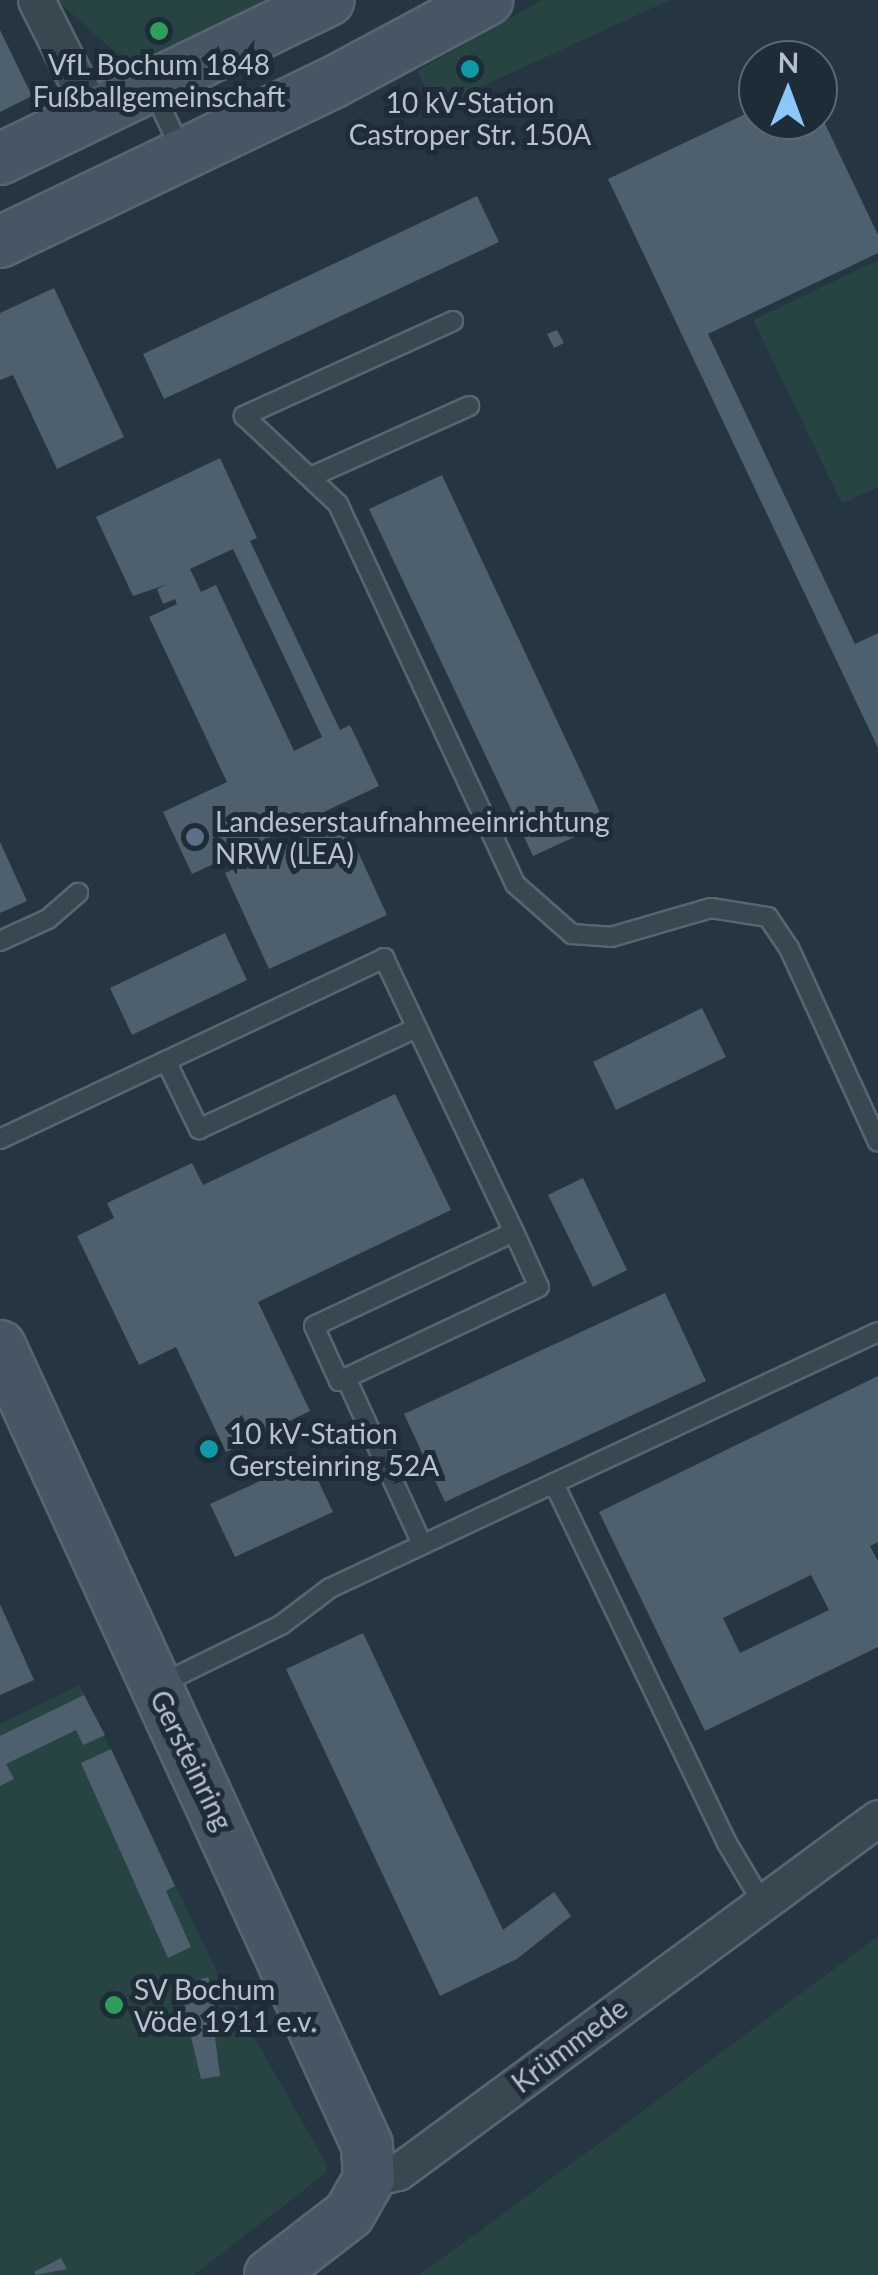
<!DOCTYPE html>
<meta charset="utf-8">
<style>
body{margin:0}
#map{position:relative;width:878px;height:2275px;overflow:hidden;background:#253542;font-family:Lato,sans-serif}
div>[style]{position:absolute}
.green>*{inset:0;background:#274342}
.building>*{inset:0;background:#4e606d}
.roads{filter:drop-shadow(2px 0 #57656f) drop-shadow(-2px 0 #57656f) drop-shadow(0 2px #57656f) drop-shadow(0 -2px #57656f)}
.lane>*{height:18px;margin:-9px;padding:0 9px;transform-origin:9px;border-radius:9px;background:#394751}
.street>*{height:35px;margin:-17.5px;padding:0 17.5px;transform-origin:17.5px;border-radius:17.5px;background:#394751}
.secondary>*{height:50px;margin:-25px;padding:0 25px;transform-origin:25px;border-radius:25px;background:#475664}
.dots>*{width:28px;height:28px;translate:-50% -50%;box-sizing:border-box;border:5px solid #1e2c37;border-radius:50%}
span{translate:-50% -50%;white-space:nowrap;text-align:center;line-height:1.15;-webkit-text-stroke:10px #1e2c37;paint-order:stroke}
.poi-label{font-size:28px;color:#b6c2cc}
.left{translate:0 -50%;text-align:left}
.street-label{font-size:28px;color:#b6c2cc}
.north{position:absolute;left:738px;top:40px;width:100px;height:100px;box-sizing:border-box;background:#1e2c37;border:2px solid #5b6873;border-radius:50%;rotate:1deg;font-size:28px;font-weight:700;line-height:40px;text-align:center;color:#b6c2cc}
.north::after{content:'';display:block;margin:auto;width:35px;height:45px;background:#8cc7fb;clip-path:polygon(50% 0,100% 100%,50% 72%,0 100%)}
</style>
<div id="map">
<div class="green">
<div style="clip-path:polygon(57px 0,285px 0,134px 70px)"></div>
<div style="clip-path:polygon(541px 0,670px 0,435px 108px,417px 71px)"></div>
<div style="clip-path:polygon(878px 260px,878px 487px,842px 504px,753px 320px)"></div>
<div style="clip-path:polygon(80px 1685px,216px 1970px,327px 2165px,326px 2173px,194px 2275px,0 2275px,0 1724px)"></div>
<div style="clip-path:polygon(878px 1936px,878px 2275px,419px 2275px,586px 2153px)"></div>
</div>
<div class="building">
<div style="clip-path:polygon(0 30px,32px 96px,0 112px)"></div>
<div style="clip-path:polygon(758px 108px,758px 120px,818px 120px,818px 109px,878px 235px,878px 253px,708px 334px,855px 644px,878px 633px,878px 748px,608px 179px)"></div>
<div style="clip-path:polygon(477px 196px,499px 242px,164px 399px,143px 354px)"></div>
<div style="clip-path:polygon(54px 288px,124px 437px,57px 469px,13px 375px,0 380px,0 313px)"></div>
<div style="clip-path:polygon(557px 330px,564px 343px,554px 348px,547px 334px)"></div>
<div style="clip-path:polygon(evenodd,220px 458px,257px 538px,250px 541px,340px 730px,350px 725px,379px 786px,192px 874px,163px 812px,227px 782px,149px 617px,177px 604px,175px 599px,163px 604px,157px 589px,168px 584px,133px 596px,96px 517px,220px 458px,233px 549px,322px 737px,294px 751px,216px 585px,201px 592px,190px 569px,233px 549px)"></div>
<div style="clip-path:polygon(442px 475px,605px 823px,533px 856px,369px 509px)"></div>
<div style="clip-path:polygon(343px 819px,387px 915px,269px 969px,225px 873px)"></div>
<div style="clip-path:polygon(0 842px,27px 901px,0 913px)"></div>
<div style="clip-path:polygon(225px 933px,247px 980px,132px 1035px,110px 988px)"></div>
<div style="clip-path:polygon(702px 1008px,726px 1057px,616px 1110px,593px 1062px)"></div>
<div style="clip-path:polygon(395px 1094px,451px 1210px,258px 1302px,310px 1411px,226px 1452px,176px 1347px,139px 1365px,77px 1236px,114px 1218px,107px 1203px,192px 1163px,203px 1185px)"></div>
<div style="clip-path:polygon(583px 1178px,627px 1270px,593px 1287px,548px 1195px)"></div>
<div style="clip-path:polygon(665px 1293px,706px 1381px,445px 1502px,404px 1414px)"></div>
<div style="clip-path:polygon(evenodd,878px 1376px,878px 1542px,870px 1546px,878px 1561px,878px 1647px,705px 1731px,599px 1512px,878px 1376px,811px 1575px,829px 1610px,740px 1653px,723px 1618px,811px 1575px)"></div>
<div style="clip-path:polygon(212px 1440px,218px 1453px,206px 1458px,200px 1445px)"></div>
<div style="clip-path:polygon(308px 1459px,333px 1512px,235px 1557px,210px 1504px)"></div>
<div style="clip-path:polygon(0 1604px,34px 1680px,0 1695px)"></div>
<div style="clip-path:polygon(363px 1633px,503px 1930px,554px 1892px,571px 1916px,517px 1959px,440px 1996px,286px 1669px)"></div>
<div style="clip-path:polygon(84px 1695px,105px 1735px,83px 1745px,76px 1730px,6px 1764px,14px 1779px,0 1786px,0 1736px)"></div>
<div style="clip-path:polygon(111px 1749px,175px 1886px,166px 1891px,191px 1947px,168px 1958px,81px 1763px)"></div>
<div style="clip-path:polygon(208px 1977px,224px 2026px,214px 2029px,220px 2076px,201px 2079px,179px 1986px)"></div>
<div style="clip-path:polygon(61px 2258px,67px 2269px,36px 2275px,34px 2272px)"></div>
</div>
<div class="roads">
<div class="lane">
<div style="left:153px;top:90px;width:68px;rotate:64.9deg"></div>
<div style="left:453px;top:321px;width:230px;rotate:155.6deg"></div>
<div style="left:244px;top:416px;width:129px;rotate:43.1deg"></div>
<div style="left:338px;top:504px;width:419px;rotate:65deg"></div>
<div style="left:515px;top:884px;width:76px;rotate:41.3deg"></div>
<div style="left:572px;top:934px;width:39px;rotate:4deg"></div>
<div style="left:611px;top:937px;width:104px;rotate:-16.2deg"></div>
<div style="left:711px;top:908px;width:58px;rotate:9deg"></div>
<div style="left:768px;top:917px;width:37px;rotate:56deg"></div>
<div style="left:789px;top:948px;width:213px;rotate:65.4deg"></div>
<div style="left:315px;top:475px;width:169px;rotate:-24.1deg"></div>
<div style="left:0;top:941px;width:53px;rotate:-24.6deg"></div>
<div style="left:48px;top:919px;width:40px;rotate:-41deg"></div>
<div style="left:166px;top:1061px;width:76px;rotate:64.1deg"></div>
<div style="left:199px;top:1129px;width:240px;rotate:-24.9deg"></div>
<div style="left:0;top:1139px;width:425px;rotate:-25.2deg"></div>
<div style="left:384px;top:958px;width:77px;rotate:64.8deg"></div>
<div style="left:417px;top:1028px;width:226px;rotate:64.6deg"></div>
<div style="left:514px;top:1232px;width:60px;rotate:65.6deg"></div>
<div style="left:539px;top:1287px;width:221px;rotate:154.8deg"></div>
<div style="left:339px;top:1381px;width:60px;rotate:-114.4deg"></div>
<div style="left:314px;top:1326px;width:221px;rotate:-25.2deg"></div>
<div style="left:346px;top:1378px;width:183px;rotate:65.4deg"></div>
<div style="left:159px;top:1685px;width:136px;rotate:-26.2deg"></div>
<div style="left:281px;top:1625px;width:61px;rotate:-37.1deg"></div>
<div style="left:330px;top:1588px;width:247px;rotate:-25.1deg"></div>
<div style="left:762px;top:1902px;width:69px;rotate:-120.7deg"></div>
<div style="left:727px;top:1843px;width:399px;rotate:-115.7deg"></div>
<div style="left:554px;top:1483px;width:357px;rotate:-25deg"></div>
</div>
<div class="street">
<div style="left:36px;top:0;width:111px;rotate:63.2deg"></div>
<div style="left:369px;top:2179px;width:30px;rotate:-14deg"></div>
<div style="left:398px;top:2172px;width:596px;rotate:-36.41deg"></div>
</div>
<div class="secondary">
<div style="left:0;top:159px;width:365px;rotate:-25.8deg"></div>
<div style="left:0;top:242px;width:370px;rotate:-25.6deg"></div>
<div style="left:334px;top:82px;width:174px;rotate:-28.2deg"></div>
<div style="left:0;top:1346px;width:879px;rotate:65.33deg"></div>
<div style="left:367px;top:2145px;width:34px;rotate:87deg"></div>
<div style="left:369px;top:2179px;width:40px;rotate:119.7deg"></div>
<div style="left:349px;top:2214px;width:100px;rotate:142.3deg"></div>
</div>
</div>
<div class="dots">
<div style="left:159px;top:31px;background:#2e9e5b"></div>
<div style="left:470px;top:69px;background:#0f9aa8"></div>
<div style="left:195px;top:837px;background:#5c6f8a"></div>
<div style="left:209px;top:1449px;background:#0f9aa8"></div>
<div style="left:114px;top:2005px;background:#2e9e5b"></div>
</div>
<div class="poi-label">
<span style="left:159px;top:80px">VfL Bochum 1848<br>Fußballgemeinschaft</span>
<span style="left:470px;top:118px">10 kV-Station<br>Castroper Str. 150A</span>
<span class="left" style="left:215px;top:837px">Landeserstaufnahmeeinrichtung<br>NRW (LEA)</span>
<span class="left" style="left:229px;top:1449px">10 kV-Station<br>Gersteinring 52A</span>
<span class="left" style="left:134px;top:2005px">SV Bochum<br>Vöde 1911 e.v.</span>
</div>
<div class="street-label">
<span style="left:192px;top:1760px;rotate:64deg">Gersteinring</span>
<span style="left:569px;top:2045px;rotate:-37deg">Krümmede</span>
</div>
<div class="north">N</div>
</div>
